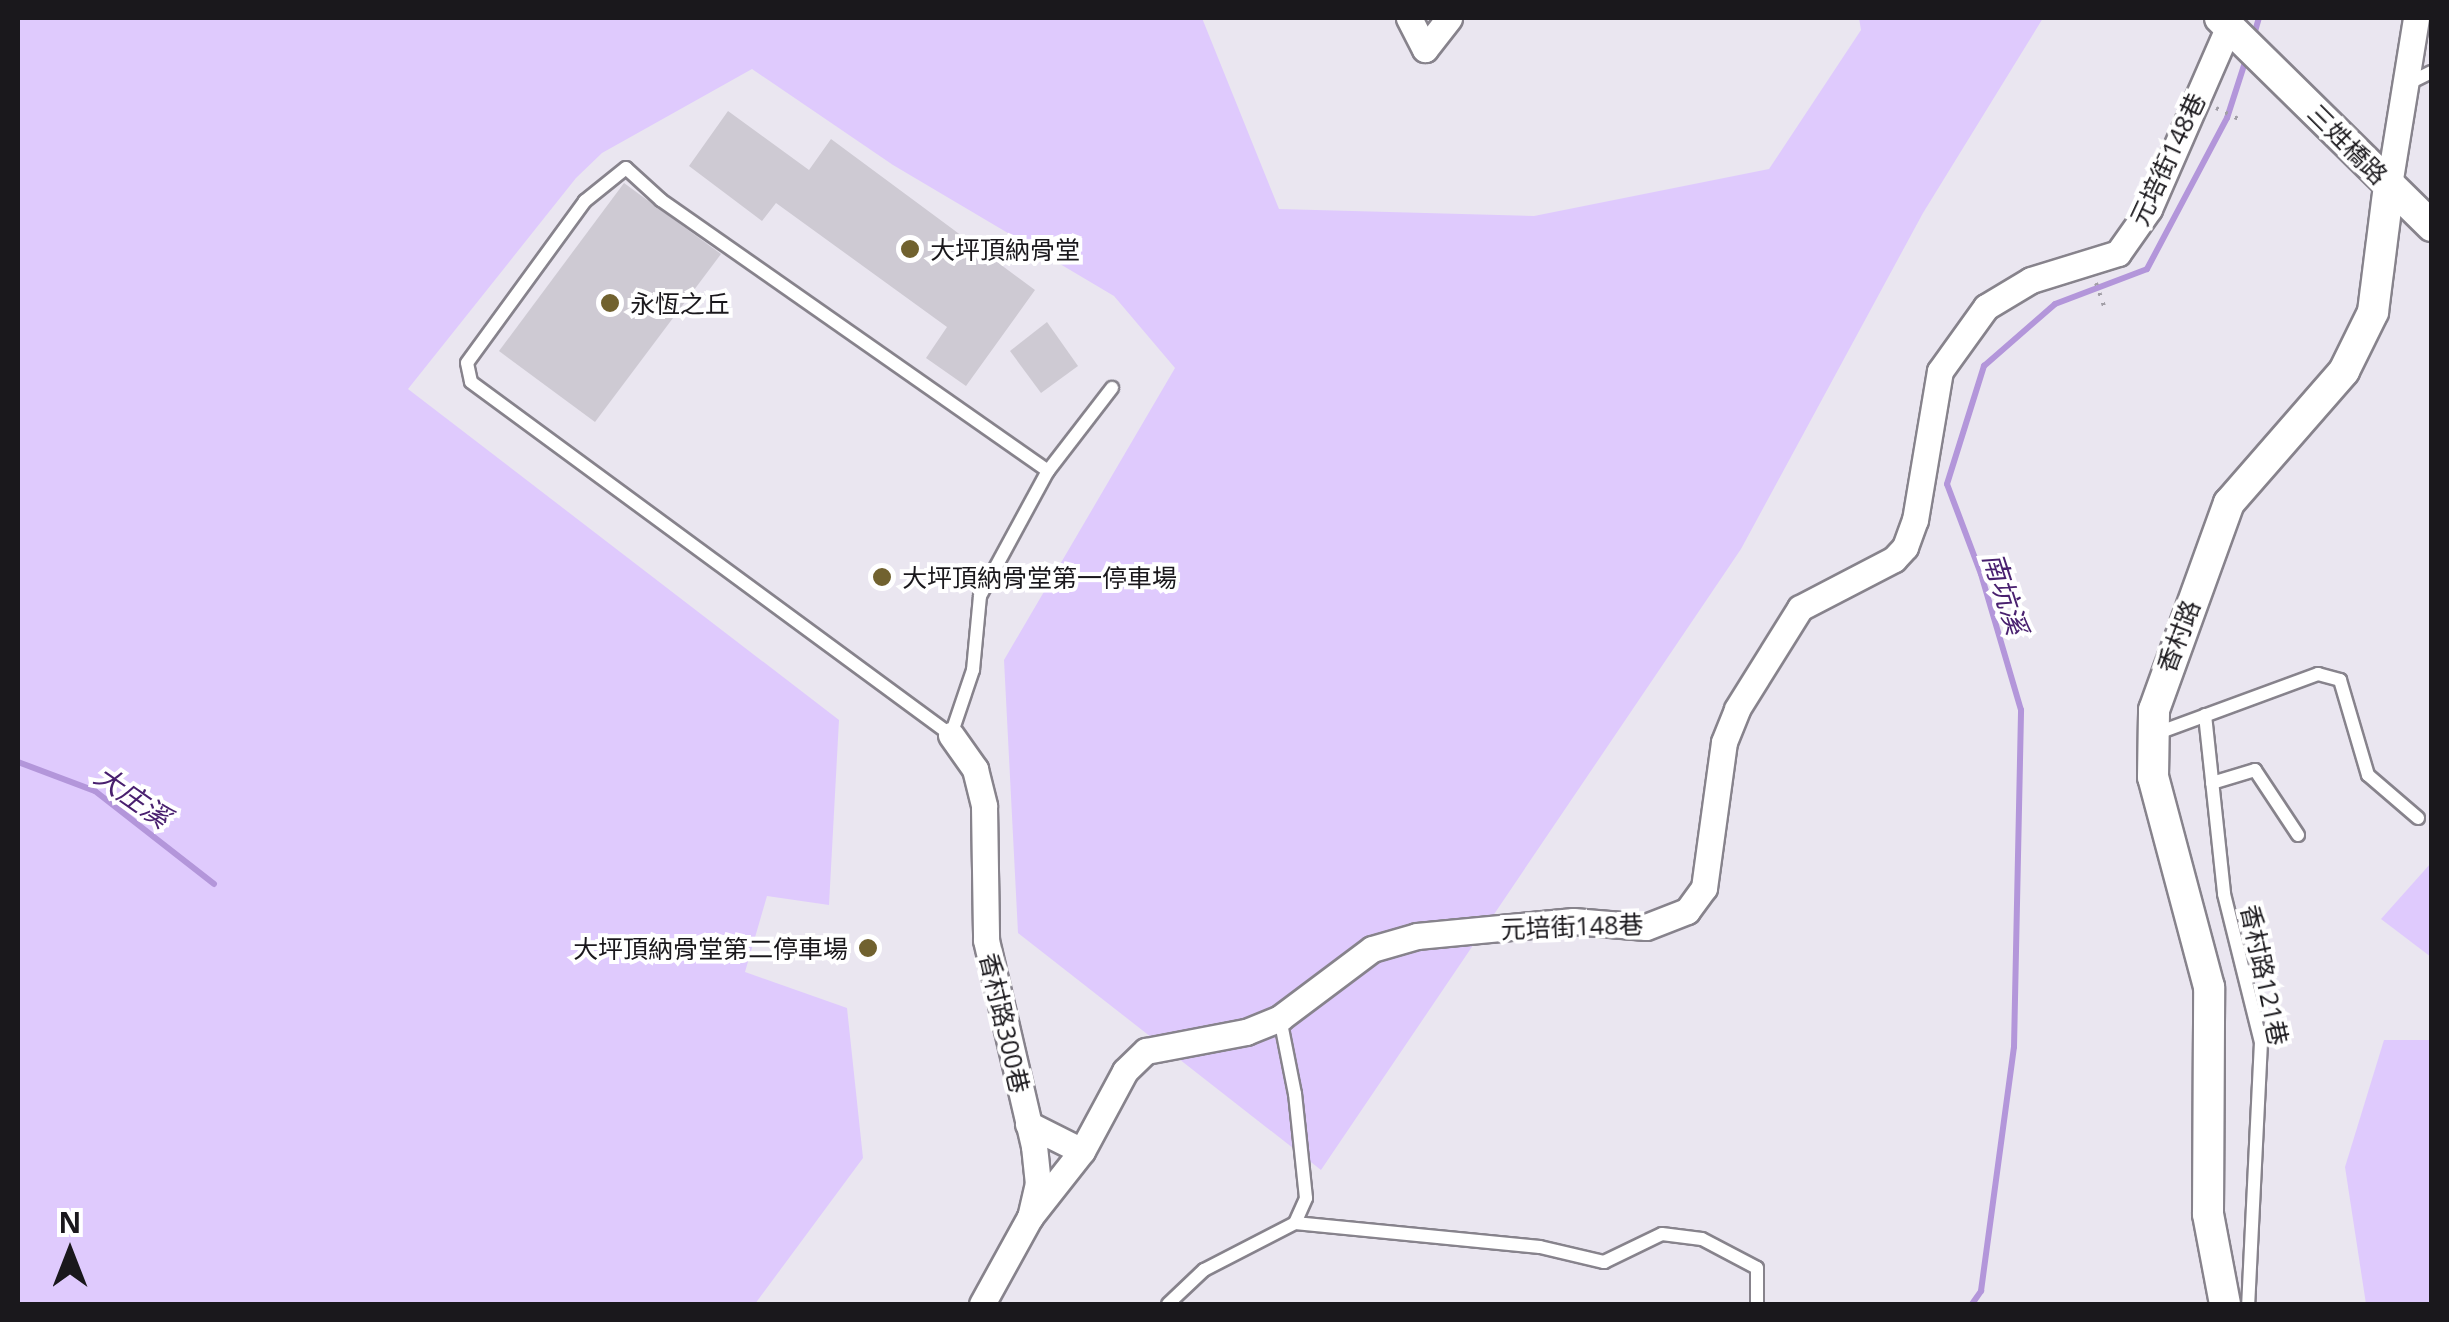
<!DOCTYPE html>
<meta charset="utf-8">
<style>
body{margin:0}
#map{position:relative;width:2449px;height:1322px;overflow:hidden;background:#eae6f0;font-family:"Open Sans","Noto Sans TC",sans-serif}
div>[style]{position:absolute}
.green>*{inset:0;background:#dfcafd}
.stream>*{height:6px;margin:-3px;padding:0 3px;transform-origin:3px;border-radius:3px;background:#b396da}
.building>*{inset:0;background:#cecad3}
.path>*{height:4px;margin-top:-2px;transform-origin:0;background:repeating-linear-gradient(90deg,#a29fa7 0 2.5px,transparent 0 10.5px)}
.roads{filter:drop-shadow(2px 0 #87838c) drop-shadow(-2px 0 #87838c) drop-shadow(0 2px #87838c) drop-shadow(0 -2px #87838c)}
.service>*{height:12px;margin:-6px;padding:0 6px;transform-origin:6px;border-radius:6px;background:#fff}
.minor>*{height:25px;margin:-12.5px;padding:0 12.5px;transform-origin:12.5px;border-radius:12.5px;background:#fff}
.tertiary>*{height:30px;margin:-15px;padding:0 15px;transform-origin:15px;border-radius:15px;background:#fff}
.dots>*{width:28px;height:28px;translate:-50% -50%;box-sizing:border-box;border:5px solid #fff;border-radius:50%}
span{translate:-50% -50%;white-space:nowrap;text-align:center;line-height:1.15;-webkit-text-stroke:8px #fff;paint-order:stroke}
.street-label{font-size:25px;color:#1a181c}
.poi-label{font-size:25px;color:#1a181c}
.left{translate:0 -50%;text-align:left}
.right{translate:-100% -50%;text-align:right}
.water-label{font-size:28px;color:#49206f;font-style:italic}
.frame{position:absolute;inset:0;border:20px solid #1a181c;pointer-events:none}
.north{position:absolute;left:20px;top:1202px;width:100px;height:100px;-webkit-text-stroke:8px #fff;paint-order:stroke;rotate:0deg;font-size:28px;font-weight:700;line-height:40px;text-align:center;color:#1a181c}
.north::after{content:'';display:block;margin:auto;width:35px;height:45px;background:#1a181c;clip-path:polygon(50% 0,100% 100%,50% 72%,0 100%)}
</style>
<div id="map">
<div class="green">
<div style="clip-path:polygon(18px 18px,1202px 18px,1279px 209px,1534px 216px,1769px 169px,1861px 30px,1859px 18px,2043px 18px,1923px 213px,1741px 549px,1321px 1170px,1018px 933px,1004px 660px,1175px 368px,1114px 296px,893px 165px,752px 69px,602px 153px,576px 178px,408px 389px,839px 720px,829px 905px,767px 896px,745px 972px,847px 1008px,863px 1158px,755px 1304px,18px 1304px)"></div>
<div style="clip-path:polygon(2431px 863px,2431px 957px,2381px 919px)"></div>
<div style="clip-path:polygon(2384px 1040px,2431px 1040px,2431px 1304px,2366px 1304px,2345px 1167px)"></div>
</div>
<div class="stream">
<div style="left:2254px;top:35px;width:18px;rotate:-74deg"></div>
<div style="left:18px;top:762px;width:82px;rotate:20.6deg"></div>
<div style="left:95px;top:791px;width:151px;rotate:38deg"></div>
<div style="left:1972px;top:1304px;width:16px;rotate:-55deg"></div>
<div style="left:1981px;top:1291px;width:246px;rotate:-82.3deg"></div>
<div style="left:2014px;top:1047px;width:337px;rotate:-88.8deg"></div>
<div style="left:2021px;top:710px;width:142px;rotate:-106.4deg"></div>
<div style="left:1981px;top:574px;width:96px;rotate:-110.7deg"></div>
<div style="left:1947px;top:484px;width:124px;rotate:-72.6deg"></div>
<div style="left:1984px;top:366px;width:94px;rotate:-41.1deg"></div>
<div style="left:2055px;top:304px;width:98px;rotate:-20.8deg"></div>
<div style="left:2147px;top:269px;width:171px;rotate:-62.1deg"></div>
<div style="left:2227px;top:118px;width:65px;rotate:-72.1deg"></div>
</div>
<div class="building">
<div style="clip-path:polygon(728px 111px,809px 170px,831px 139px,1035px 290px,966px 386px,926px 358px,947px 327px,776px 203px,762px 221px,689px 166px)"></div>
<div style="clip-path:polygon(624px 183px,721px 254px,595px 422px,499px 351px)"></div>
<div style="clip-path:polygon(1047px 322px,1078px 366px,1041px 393px,1010px 351px)"></div>
</div>
<div class="path">
<div style="left:2216px;top:108px;width:30px;rotate:26deg"></div>
<div style="left:2096px;top:283px;width:24px;rotate:71deg"></div>
</div>
<div class="roads">
<div class="service">
<div style="left:2407px;top:84px;width:28px;rotate:-26deg"></div>
<div style="left:1048px;top:471px;width:472px;rotate:-145deg"></div>
<div style="left:661px;top:200px;width:47px;rotate:-137.6deg"></div>
<div style="left:626px;top:168px;width:53px;rotate:141.2deg"></div>
<div style="left:585px;top:201px;width:200px;rotate:126.1deg"></div>
<div style="left:467px;top:363px;width:19px;rotate:78deg"></div>
<div style="left:471px;top:382px;width:596px;rotate:36.33deg"></div>
<div style="left:951px;top:735px;width:69px;rotate:-71.3deg"></div>
<div style="left:973px;top:670px;width:74px;rotate:-84.6deg"></div>
<div style="left:980px;top:596px;width:142px;rotate:-61.5deg"></div>
<div style="left:1048px;top:471px;width:105px;rotate:-52.4deg"></div>
<div style="left:2205px;top:715px;width:180px;rotate:83.9deg"></div>
<div style="left:2224px;top:894px;width:153px;rotate:76deg"></div>
<div style="left:2261px;top:1042px;width:262px;rotate:92.8deg"></div>
<div style="left:2155px;top:734px;width:174px;rotate:-20.2deg"></div>
<div style="left:2318px;top:674px;width:23px;rotate:15deg"></div>
<div style="left:2340px;top:680px;width:99px;rotate:73.6deg"></div>
<div style="left:2368px;top:775px;width:66px;rotate:40.7deg"></div>
<div style="left:2212px;top:783px;width:45px;rotate:-16.8deg"></div>
<div style="left:2255px;top:770px;width:78px;rotate:56.5deg"></div>
<div style="left:1295px;top:1223px;width:246px;rotate:5.6deg"></div>
<div style="left:1540px;top:1247px;width:66px;rotate:13.2deg"></div>
<div style="left:1604px;top:1262px;width:64px;rotate:-25.8deg"></div>
<div style="left:1662px;top:1234px;width:40px;rotate:7.1deg"></div>
<div style="left:1702px;top:1239px;width:62px;rotate:27.8deg"></div>
<div style="left:1757px;top:1268px;width:36px;rotate:90deg"></div>
<div style="left:1168px;top:1304px;width:50px;rotate:-43.4deg"></div>
<div style="left:1204px;top:1270px;width:102px;rotate:-27.3deg"></div>
<div style="left:1295px;top:1223px;width:27px;rotate:-66deg"></div>
<div style="left:1306px;top:1198px;width:105px;rotate:-96deg"></div>
<div style="left:1295px;top:1094px;width:77px;rotate:-101.2deg"></div>
</div>
<div class="minor">
<div style="left:1409px;top:18px;width:35px;rotate:63deg"></div>
<div style="left:1425px;top:49px;width:39px;rotate:-52deg"></div>
<div style="left:2389px;top:185px;width:169px;rotate:-80.8deg"></div>
<div style="left:951px;top:735px;width:42px;rotate:54.8deg"></div>
<div style="left:975px;top:769px;width:38px;rotate:76deg"></div>
<div style="left:984px;top:806px;width:134px;rotate:89.1deg"></div>
<div style="left:986px;top:940px;width:212px;rotate:76.9deg"></div>
<div style="left:1034px;top:1146px;width:37px;rotate:84deg"></div>
<div style="left:1038px;top:1183px;width:35px;rotate:103deg"></div>
<div style="left:1030px;top:1217px;width:99px;rotate:118.9deg"></div>
<div style="left:1028px;top:1124px;width:60px;rotate:26.6deg"></div>
<div style="left:1030px;top:1217px;width:84px;rotate:-51.8deg"></div>
<div style="left:1082px;top:1151px;width:91px;rotate:-61.7deg"></div>
<div style="left:1125px;top:1071px;width:29px;rotate:-44deg"></div>
<div style="left:1146px;top:1051px;width:102px;rotate:-10.8deg"></div>
<div style="left:1246px;top:1032px;width:37px;rotate:-22deg"></div>
<div style="left:1280px;top:1018px;width:115px;rotate:-36.9deg"></div>
<div style="left:1372px;top:949px;width:47px;rotate:-16.1deg"></div>
<div style="left:1417px;top:936px;width:157px;rotate:-5.5deg"></div>
<div style="left:1573px;top:921px;width:73px;rotate:4.7deg"></div>
<div style="left:1646px;top:927px;width:44px;rotate:-21.3deg"></div>
<div style="left:1687px;top:911px;width:29px;rotate:-54deg"></div>
<div style="left:1704px;top:888px;width:147px;rotate:-82.2deg"></div>
<div style="left:1724px;top:742px;width:35px;rotate:-68deg"></div>
<div style="left:1737px;top:709px;width:119px;rotate:-58deg"></div>
<div style="left:1800px;top:608px;width:106px;rotate:-27.5deg"></div>
<div style="left:1894px;top:559px;width:16px;rotate:-47deg"></div>
<div style="left:1905px;top:547px;width:29px;rotate:-70deg"></div>
<div style="left:1915px;top:520px;width:151px;rotate:-80.5deg"></div>
<div style="left:1940px;top:371px;width:79px;rotate:-54.3deg"></div>
<div style="left:1986px;top:307px;width:52px;rotate:-31deg"></div>
<div style="left:2031px;top:280px;width:91px;rotate:-17.2deg"></div>
<div style="left:2118px;top:253px;width:54px;rotate:-54.8deg"></div>
<div style="left:2149px;top:209px;width:197px;rotate:-66.4deg"></div>
</div>
<div class="tertiary">
<div style="left:2220px;top:18px;width:297px;rotate:44.5deg"></div>
<div style="left:2225px;top:1304px;width:92px;rotate:-100.7deg"></div>
<div style="left:2208px;top:1214px;width:227px;rotate:-89.7deg"></div>
<div style="left:2209px;top:987px;width:217px;rotate:-104.9deg"></div>
<div style="left:2153px;top:777px;width:67px;rotate:-89.1deg"></div>
<div style="left:2154px;top:710px;width:220px;rotate:-70.1deg"></div>
<div style="left:2229px;top:503px;width:175px;rotate:-48.9deg"></div>
<div style="left:2344px;top:371px;width:66px;rotate:-63.8deg"></div>
<div style="left:2373px;top:312px;width:128px;rotate:-82.8deg"></div>
</div>
</div>
<div class="dots">
<div style="left:910px;top:249px;background:#71622f"></div>
<div style="left:610px;top:303px;background:#71622f"></div>
<div style="left:882px;top:577px;background:#71622f"></div>
<div style="left:868px;top:948px;background:#71622f"></div>
</div>
<div class="street-label">
<span style="left:2348px;top:144px;rotate:45deg">三姓橋路</span>
<span style="left:2167px;top:159px;rotate:-65deg">元培街148巷</span>
<span style="left:2178px;top:636px;rotate:-69deg">香村路</span>
<span style="left:1572px;top:926px;rotate:-2deg">元培街148巷</span>
<span style="left:2265px;top:975px;rotate:78deg">香村路121巷</span>
<span style="left:1005px;top:1023px;rotate:77deg">香村路300巷</span>
</div>
<div class="poi-label">
<span class="left" style="left:930px;top:249px">大坪頂納骨堂</span>
<span class="left" style="left:630px;top:303px">永恆之丘</span>
<span class="left" style="left:902px;top:577px">大坪頂納骨堂第一停車場</span>
<span class="right" style="left:848px;top:948px">大坪頂納骨堂第二停車場</span>
</div>
<div class="water-label">
<span style="left:2006px;top:593px;rotate:72deg">南坑溪</span>
<span style="left:133px;top:796px;rotate:35deg">大庄溪</span>
</div>
<div class="frame"></div>
<div class="north">N</div>
</div>
